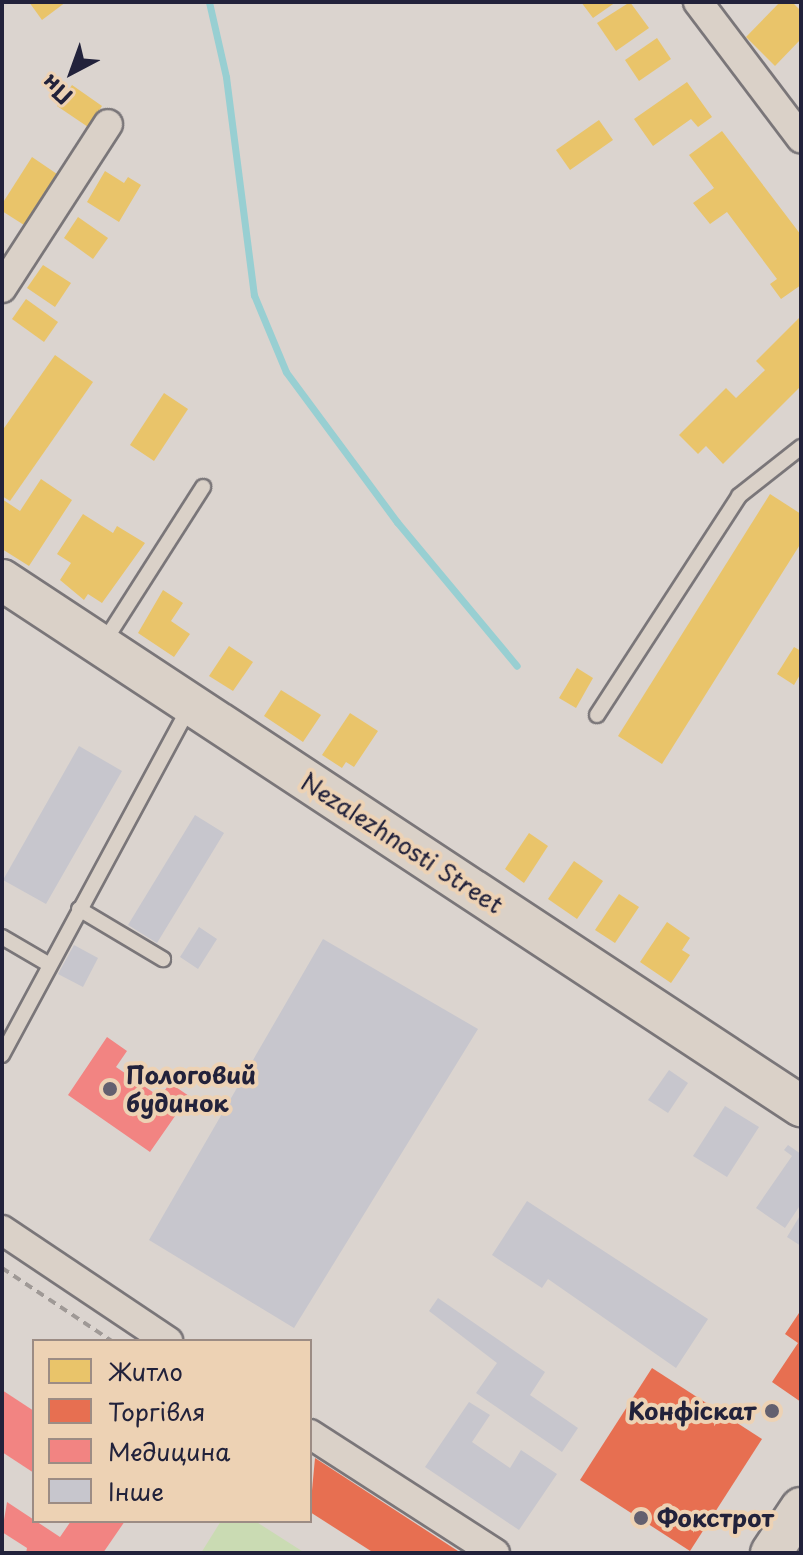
<!DOCTYPE html>
<meta charset="utf-8">
<style>
body{margin:0}
#map{position:relative;width:803px;height:1555px;overflow:hidden;background:#dbd4cf;font-family:"Playpen Sans",sans-serif}
div>[style]{position:absolute}
.green>*{inset:0;background:#cadbb3}
.homes>*{inset:0;background:#e9c46a}
.shops>*{inset:0;background:#e76f51}
.health>*{inset:0;background:#f28482}
.stream>*{height:7px;margin:-3.5px;padding:0 3.5px;transform-origin:3.5px;border-radius:3.5px;background:#98cfd2}
.building>*{inset:0;background:#c7c6cd}
.path>*{height:4px;margin-top:-2px;transform-origin:0;background:repeating-linear-gradient(90deg,#9f9996 0 8px,transparent 0 14px)}
.roads{filter:drop-shadow(2px 0 #7a7679) drop-shadow(-2px 0 #7a7679) drop-shadow(0 2px #7a7679) drop-shadow(0 -2px #7a7679)}
.lane>*{height:14px;margin:-7px;padding:0 7px;transform-origin:7px;border-radius:7px;background:#dad1c8}
.street>*{height:28px;margin:-14px;padding:0 14px;transform-origin:14px;border-radius:14px;background:#dad1c8}
.secondary>*{height:40px;margin:-20px;padding:0 20px;transform-origin:20px;border-radius:20px;background:#dad1c8}
.dots>*{width:22px;height:22px;translate:-50% -50%;box-sizing:border-box;border:4px solid #edd2b4;border-radius:50%}
span{translate:-50% -50%;white-space:nowrap;text-align:center;line-height:1.15;-webkit-text-stroke:8px #edd2b4;paint-order:stroke}
.street-label{font-size:24px;color:#22223b}
.poi-label{font-size:24px;color:#22223b;font-weight:700}
.left{translate:0 -50%;text-align:left}
.right{translate:-100% -50%;text-align:right}
.frame{position:absolute;inset:0;border:4px solid #22223b;pointer-events:none}
.legend{position:absolute;left:32px;top:1339px;width:280px;height:184px;box-sizing:border-box;background:#edd2b4;border:2px solid #9c8c84;margin:0;padding:10px 14px;list-style:none;font-size:24px;color:#22223b}
.legend li{display:flex;align-items:center;gap:16px;height:40px}
.legend b{width:40px;border:2px solid #9c8c84}
.north{position:absolute;left:32px;top:32px;width:80px;height:80px;-webkit-text-stroke:6px #edd2b4;paint-order:stroke;rotate:221deg;font-size:22px;font-weight:700;line-height:32px;text-align:center;color:#22223b}
.north::after{content:'';display:block;margin:auto;width:28px;height:36px;background:#22223b;clip-path:polygon(50% 0,100% 100%,50% 72%,0 100%)}
</style>
<div id="map">
<div class="green">
<div style="clip-path:polygon(221px 1521px,255px 1521px,305px 1553px,201px 1553px)"></div>
</div>
<div class="homes">
<div style="clip-path:polygon(29px 2px,66px 2px,42px 20px)"></div>
<div style="clip-path:polygon(581px 2px,616px 2px,593px 18px)"></div>
<div style="clip-path:polygon(630px 2px,649px 28px,616px 51px,597px 23px)"></div>
<div style="clip-path:polygon(780px 2px,792px 2px,801px 11px,801px 39px,775px 66px,746px 37px)"></div>
<div style="clip-path:polygon(657px 38px,671px 59px,639px 81px,625px 60px)"></div>
<div style="clip-path:polygon(687px 82px,712px 117px,698px 127px,691px 119px,653px 146px,634px 119px)"></div>
<div style="clip-path:polygon(72px 85px,102px 106px,88px 127px,57px 106px)"></div>
<div style="clip-path:polygon(599px 120px,613px 140px,570px 170px,556px 150px)"></div>
<div style="clip-path:polygon(722px 131px,801px 235px,801px 285px,781px 299px,770px 284px,777px 279px,727px 212px,710px 224px,693px 203px,714px 188px,689px 155px)"></div>
<div style="clip-path:polygon(32px 157px,57px 174px,24px 225px,2px 211px,2px 204px)"></div>
<div style="clip-path:polygon(105px 171px,124px 183px,128px 177px,141px 185px,119px 222px,87px 202px)"></div>
<div style="clip-path:polygon(78px 217px,108px 238px,93px 259px,64px 238px)"></div>
<div style="clip-path:polygon(43px 265px,71px 283px,55px 307px,27px 288px)"></div>
<div style="clip-path:polygon(26px 299px,58px 322px,44px 342px,12px 319px)"></div>
<div style="clip-path:polygon(801px 316px,801px 386px,723px 464px,706px 446px,698px 454px,679px 435px,726px 388px,736px 398px,765px 370px,756px 361px)"></div>
<div style="clip-path:polygon(55px 355px,93px 382px,10px 501px,2px 496px,2px 431px)"></div>
<div style="clip-path:polygon(164px 393px,188px 409px,154px 461px,130px 445px)"></div>
<div style="clip-path:polygon(41px 479px,72px 500px,29px 566px,2px 549px,2px 499px,20px 511px)"></div>
<div style="clip-path:polygon(770px 494px,801px 514px,801px 543px,662px 764px,618px 736px)"></div>
<div style="clip-path:polygon(83px 514px,113px 533px,117px 526px,145px 543px,102px 603px,88px 594px,84px 600px,60px 580px,71px 563px,57px 554px)"></div>
<div style="clip-path:polygon(163px 590px,183px 603px,171px 621px,190px 634px,174px 657px,138px 633px)"></div>
<div style="clip-path:polygon(229px 646px,253px 662px,233px 691px,209px 676px)"></div>
<div style="clip-path:polygon(794px 647px,801px 651px,801px 673px,794px 685px,777px 674px)"></div>
<div style="clip-path:polygon(577px 668px,593px 678px,576px 708px,559px 698px)"></div>
<div style="clip-path:polygon(281px 690px,321px 715px,303px 742px,264px 716px)"></div>
<div style="clip-path:polygon(350px 713px,378px 731px,354px 767px,346px 762px,342px 768px,322px 755px)"></div>
<div style="clip-path:polygon(529px 833px,548px 846px,524px 883px,505px 869px)"></div>
<div style="clip-path:polygon(574px 861px,603px 881px,577px 919px,548px 899px)"></div>
<div style="clip-path:polygon(619px 894px,639px 907px,615px 943px,595px 930px)"></div>
<div style="clip-path:polygon(667px 922px,690px 938px,682px 950px,690px 955px,671px 983px,640px 962px)"></div>
</div>
<div class="shops">
<div style="clip-path:polygon(801px 1310px,801px 1402px,772px 1382px,798px 1343px,785px 1334px)"></div>
<div style="clip-path:polygon(652px 1368px,762px 1439px,690px 1551px,580px 1480px)"></div>
<div style="clip-path:polygon(315px 1458px,461px 1553px,374px 1553px,310px 1512px)"></div>
</div>
<div class="health">
<div style="clip-path:polygon(107px 1037px,127px 1051px,116px 1067px,160px 1097px,170px 1083px,189px 1096px,150px 1152px,68px 1095px)"></div>
<div style="clip-path:polygon(2px 1390px,34px 1411px,34px 1473px,2px 1452px)"></div>
<div style="clip-path:polygon(7px 1502px,60px 1537px,71px 1521px,125px 1521px,103px 1553px,26px 1553px,27px 1548px,2px 1532px)"></div>
</div>
<div class="stream">
<div style="left:209px;top:2px;width:77px;rotate:77.2deg"></div>
<div style="left:226px;top:77px;width:220px;rotate:82.7deg"></div>
<div style="left:254px;top:295px;width:83px;rotate:67.4deg"></div>
<div style="left:286px;top:372px;width:187px;rotate:53.5deg"></div>
<div style="left:397px;top:522px;width:187px;rotate:50.2deg"></div>
</div>
<div class="building">
<div style="clip-path:polygon(79px 746px,122px 771px,46px 904px,3px 880px)"></div>
<div style="clip-path:polygon(195px 815px,224px 833px,157px 943px,128px 925px)"></div>
<div style="clip-path:polygon(199px 927px,217px 939px,198px 969px,180px 957px)"></div>
<div style="clip-path:polygon(323px 939px,478px 1029px,294px 1328px,149px 1240px)"></div>
<div style="clip-path:polygon(74px 945px,98px 958px,83px 987px,58px 974px)"></div>
<div style="clip-path:polygon(669px 1070px,688px 1083px,668px 1113px,648px 1100px)"></div>
<div style="clip-path:polygon(725px 1106px,759px 1127px,727px 1177px,693px 1156px)"></div>
<div style="clip-path:polygon(788px 1145px,801px 1154px,801px 1204px,785px 1228px,756px 1208px,792px 1156px,784px 1150px)"></div>
<div style="clip-path:polygon(527px 1201px,708px 1319px,676px 1368px,548px 1279px,542px 1288px,492px 1255px)"></div>
<div style="clip-path:polygon(801px 1214px,801px 1246px,787px 1237px)"></div>
<div style="clip-path:polygon(438px 1298px,545px 1372px,530px 1395px,578px 1428px,562px 1452px,476px 1393px,497px 1363px,429px 1311px)"></div>
<div style="clip-path:polygon(469px 1402px,490px 1415px,472px 1442px,510px 1468px,521px 1450px,557px 1474px,519px 1530px,425px 1467px)"></div>
</div>
<div class="path">
<div style="left:2px;top:1268px;width:132px;rotate:33.6deg"></div>
</div>
<div class="roads">
<div class="lane">
<div style="left:104px;top:642px;width:184px;rotate:-57.4deg"></div>
<div style="left:597px;top:715px;width:261px;rotate:-57deg"></div>
<div style="left:739px;top:496px;width:79px;rotate:-38.3deg"></div>
<div style="left:79px;top:909px;width:98px;rotate:30.8deg"></div>
<div style="left:2px;top:937px;width:53px;rotate:30.4deg"></div>
<div style="left:2px;top:1055px;width:395px;rotate:-61.7deg"></div>
</div>
<div class="street">
<div style="left:698px;top:2px;width:171px;rotate:52.9deg"></div>
<div style="left:2px;top:288px;width:195px;rotate:-57.1deg"></div>
<div style="left:2px;top:1230px;width:200px;rotate:33.8deg"></div>
<div style="left:310px;top:1434px;width:220px;rotate:32.8deg"></div>
</div>
<div class="secondary">
<div style="left:2px;top:580px;width:957px;rotate:33.36deg"></div>
<div style="left:771px;top:1553px;width:54px;rotate:-56.3deg"></div>
</div>
</div>
<div class="dots">
<div style="left:110px;top:1089px;background:#63606f"></div>
<div style="left:772px;top:1411px;background:#63606f"></div>
<div style="left:641px;top:1518px;background:#63606f"></div>
</div>
<div class="street-label">
<span style="left:402px;top:843px;rotate:33deg">Nezalezhnosti Street</span>
</div>
<div class="poi-label">
<span class="left" style="left:126px;top:1089px">Пологовий<br>будинок</span>
<span class="right" style="left:756px;top:1411px">Конфіскат</span>
<span class="left" style="left:657px;top:1518px">Фокстрот</span>
</div>
<div class="frame"></div>
<ul class="legend">
<li><b style="height:22px;background:#e9c46a"></b>Житло</li>
<li><b style="height:22px;background:#e76f51"></b>Торгівля</li>
<li><b style="height:22px;background:#f28482"></b>Медицина</li>
<li><b style="height:22px;background:#c7c6cd"></b>Інше</li>
</ul>
<div class="north">Пн</div>
</div>
